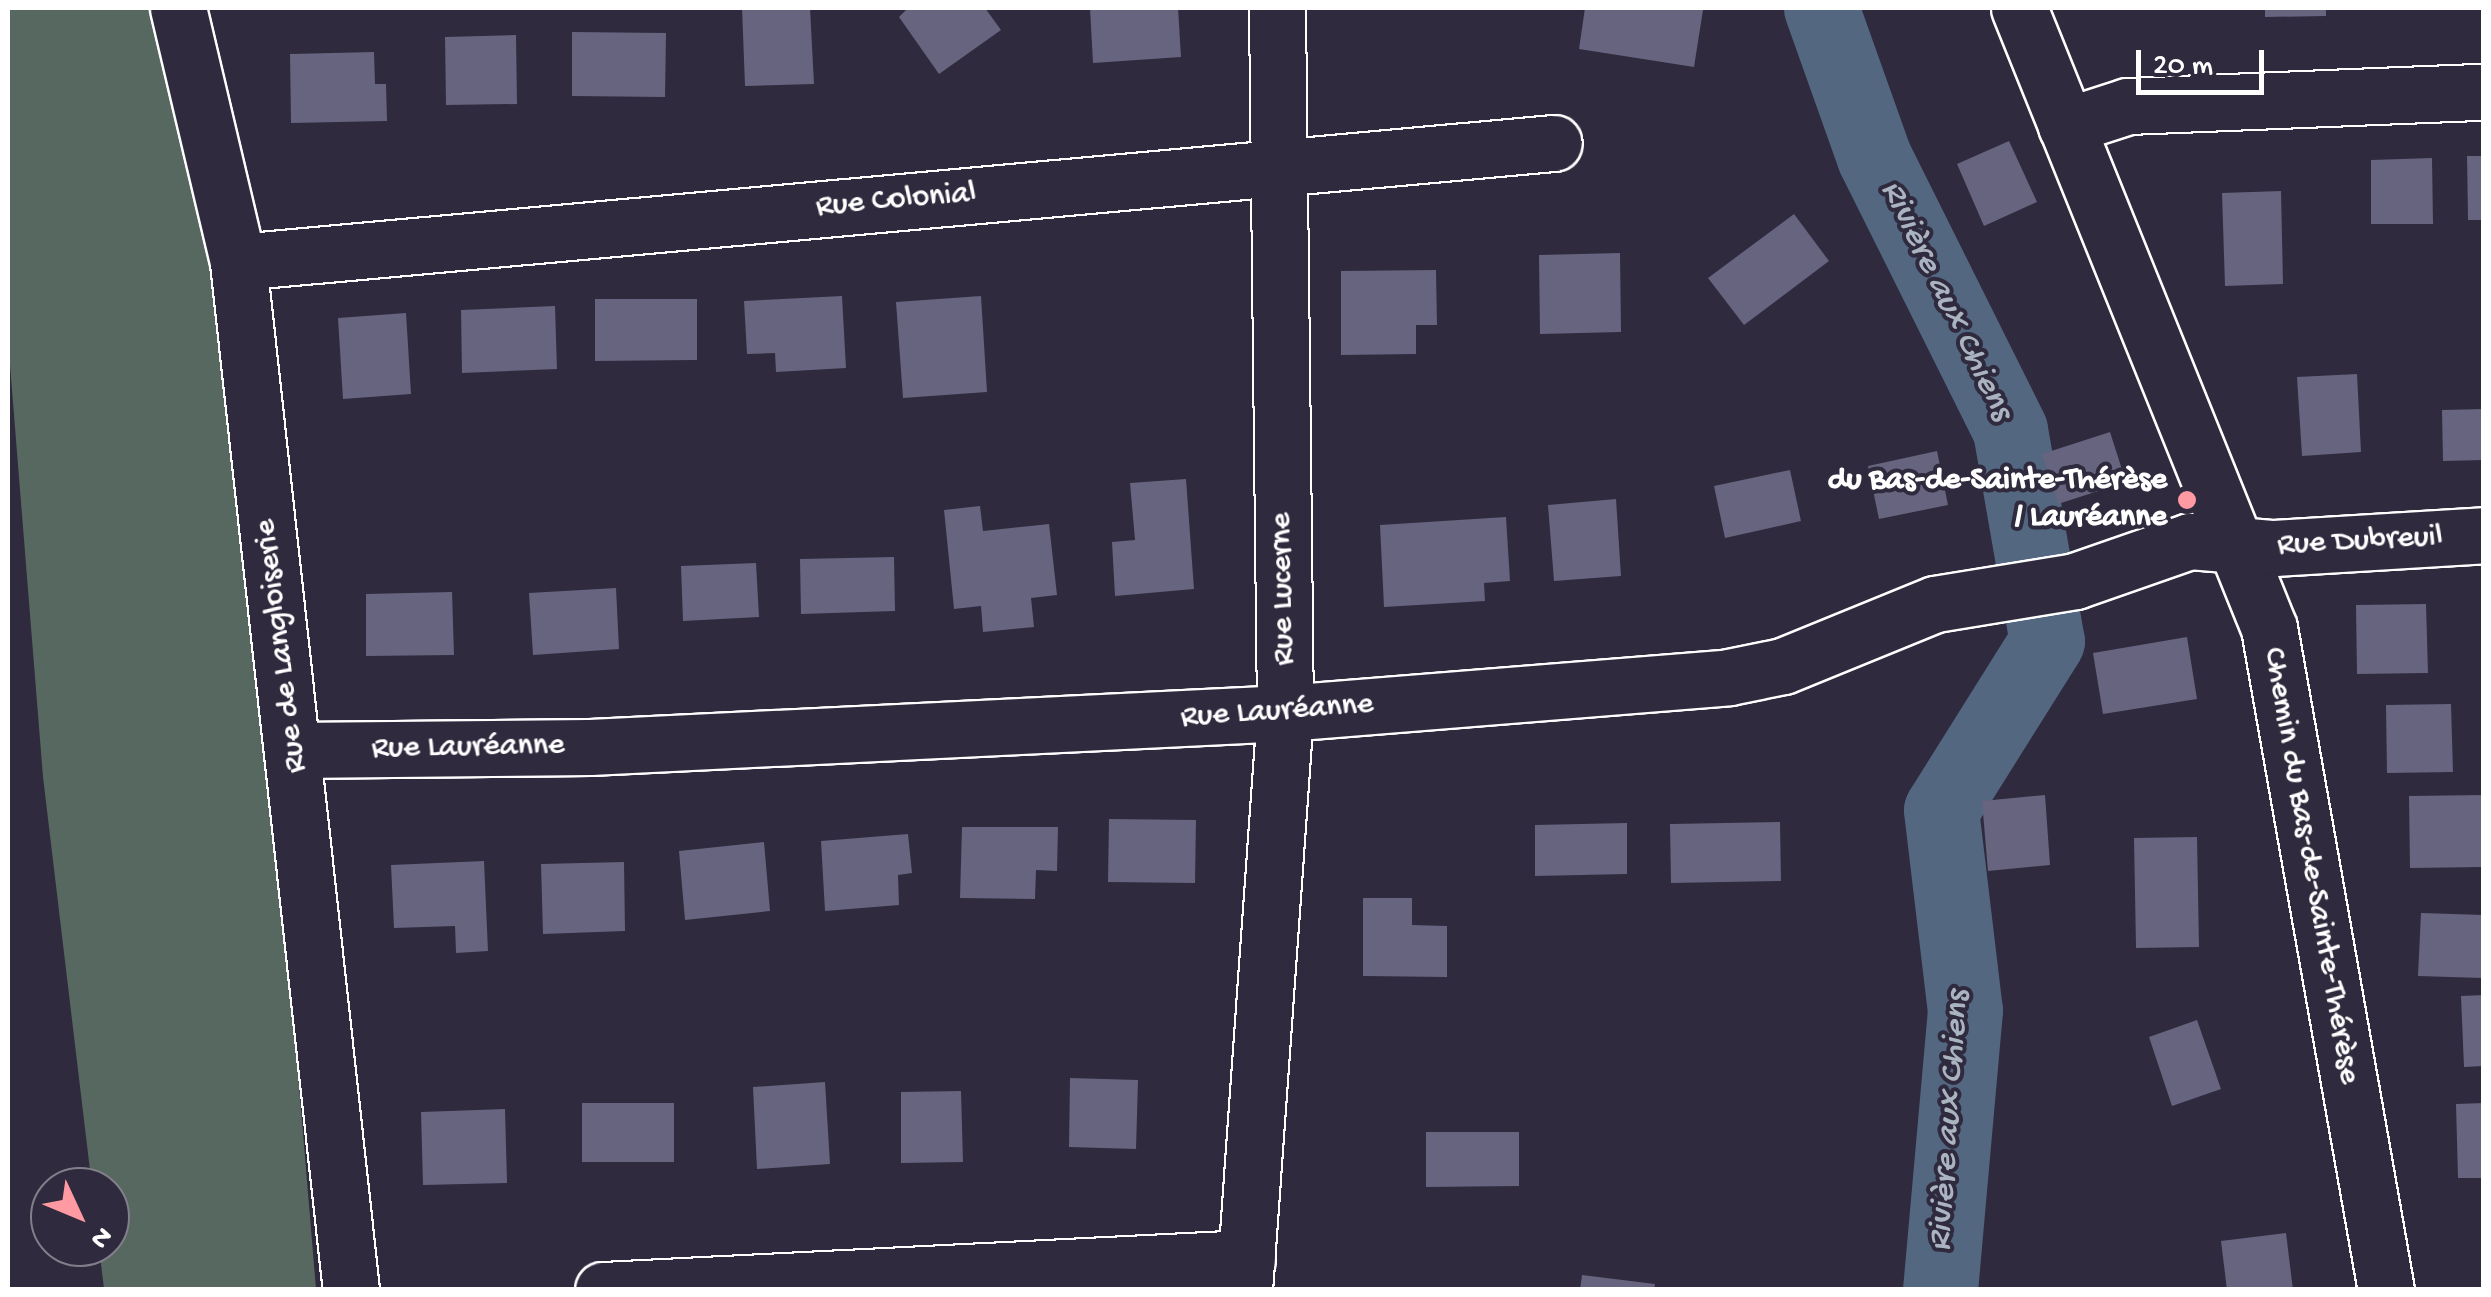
<!DOCTYPE html>
<meta charset="utf-8">
<style>
body{margin:0}
#map{position:relative;width:2491px;height:1297px;overflow:hidden;background:#2f2a3d;font-family:"Gochi Hand",sans-serif}
div>[style]{position:absolute}
.green>*{inset:0;background:#576860}
.river>*{height:75px;margin:-37.5px;padding:0 37.5px;transform-origin:37.5px;border-radius:37.5px;background:#546780}
.building>*{inset:0;background:#66647f}
.roads{filter:drop-shadow(2px 0 #fff) drop-shadow(-2px 0 #fff) drop-shadow(0 2px #fff) drop-shadow(0 -2px #fff)}
.minor>*{height:55px;margin:-27.5px;padding:0 27.5px;transform-origin:27.5px;border-radius:27.5px;background:#2f2a3d}
.dots>*{width:28px;height:28px;translate:-50% -50%;box-sizing:border-box;border:5px solid #2f2a3d;border-radius:50%}
span{translate:-50% -50%;white-space:nowrap;text-align:center;line-height:1.15;-webkit-text-stroke:8px #2f2a3d;paint-order:stroke}
.street-label{font-size:32px;color:#fff}
.poi-label{font-size:32px;color:#fff;font-weight:700}
.right{translate:-100% -50%;text-align:right}
.water-label{font-size:35px;color:#aab3c0;font-style:italic}
.frame{position:absolute;inset:0;border:10px solid #fff;pointer-events:none}
.north{position:absolute;left:30px;top:1167px;width:100px;height:100px;box-sizing:border-box;background:#2f2a3d;border:2px solid #827f8b;border-radius:50%;rotate:134deg;font-size:28px;font-weight:700;line-height:40px;text-align:center;color:#fff}
.north::after{content:'';display:block;margin:auto;width:35px;height:45px;background:#ff9aa2;clip-path:polygon(50% 0,100% 100%,50% 72%,0 100%)}
.scale{position:absolute;left:2136px;top:50px;width:128px;height:45px;box-sizing:border-box;border:5px solid #fff;border-top:0;padding-left:12px;font-size:30px;line-height:35px;white-space:nowrap;color:#fff;-webkit-text-stroke:8px #2f2a3d;paint-order:stroke}
</style>
<div id="map">
<div class="green">
<div style="clip-path:polygon(8px 8px,152px 8px,216px 291px,272px 761px,316px 1289px,104px 1289px,99px 1247px,110px 1247px,110px 1187px,92px 1187px,43px 777px,8px 340px)"></div>
</div>
<div class="river">
<div style="left:1821px;top:8px;width:158px;rotate:70.4deg"></div>
<div style="left:1874px;top:157px;width:305px;rotate:63.5deg"></div>
<div style="left:2010px;top:430px;width:214px;rotate:80.1deg"></div>
<div style="left:2047px;top:641px;width:199px;rotate:122.1deg"></div>
<div style="left:1941px;top:810px;width:201px;rotate:83.2deg"></div>
<div style="left:1965px;top:1010px;width:281px;rotate:95.1deg"></div>
</div>
<div class="building">
<div style="clip-path:polygon(742px 8px,810px 8px,814px 84px,745px 86px)"></div>
<div style="clip-path:polygon(908px 8px,985px 8px,1001px 30px,939px 74px,899px 17px)"></div>
<div style="clip-path:polygon(1090px 8px,1178px 8px,1181px 57px,1093px 63px)"></div>
<div style="clip-path:polygon(1585px 8px,1703px 10px,1694px 67px,1579px 49px)"></div>
<div style="clip-path:polygon(2265px 8px,2326px 8px,2326px 16px,2265px 17px)"></div>
<div style="clip-path:polygon(572px 32px,666px 33px,665px 97px,572px 96px)"></div>
<div style="clip-path:polygon(516px 35px,517px 104px,446px 105px,445px 37px)"></div>
<div style="clip-path:polygon(374px 52px,375px 84px,386px 84px,387px 121px,291px 123px,290px 54px)"></div>
<div style="clip-path:polygon(2009px 141px,2037px 202px,1984px 226px,1957px 164px)"></div>
<div style="clip-path:polygon(2467px 156px,2484px 156px,2484px 220px,2468px 220px)"></div>
<div style="clip-path:polygon(2432px 158px,2433px 224px,2371px 224px,2371px 160px)"></div>
<div style="clip-path:polygon(2281px 191px,2283px 284px,2225px 286px,2222px 193px)"></div>
<div style="clip-path:polygon(1794px 214px,1829px 261px,1744px 325px,1708px 278px)"></div>
<div style="clip-path:polygon(1620px 253px,1621px 332px,1540px 334px,1539px 255px)"></div>
<div style="clip-path:polygon(1436px 270px,1437px 325px,1416px 325px,1416px 354px,1341px 355px,1341px 271px)"></div>
<div style="clip-path:polygon(842px 296px,846px 368px,776px 372px,775px 353px,747px 354px,744px 301px)"></div>
<div style="clip-path:polygon(981px 296px,987px 392px,903px 398px,896px 302px)"></div>
<div style="clip-path:polygon(595px 299px,697px 299px,697px 360px,595px 361px)"></div>
<div style="clip-path:polygon(555px 306px,557px 369px,462px 373px,461px 310px)"></div>
<div style="clip-path:polygon(406px 313px,411px 394px,343px 399px,338px 318px)"></div>
<div style="clip-path:polygon(2357px 374px,2361px 452px,2302px 456px,2297px 377px)"></div>
<div style="clip-path:polygon(2484px 409px,2484px 460px,2443px 461px,2442px 410px)"></div>
<div style="clip-path:polygon(2110px 432px,2126px 482px,2058px 504px,2042px 454px)"></div>
<div style="clip-path:polygon(1937px 451px,1948px 505px,1879px 519px,1868px 466px)"></div>
<div style="clip-path:polygon(1790px 470px,1801px 521px,1725px 538px,1714px 486px)"></div>
<div style="clip-path:polygon(1186px 479px,1194px 589px,1115px 596px,1112px 542px,1135px 540px,1130px 483px)"></div>
<div style="clip-path:polygon(1616px 499px,1621px 576px,1554px 581px,1548px 505px)"></div>
<div style="clip-path:polygon(980px 506px,983px 531px,1049px 524px,1057px 595px,1031px 598px,1034px 627px,983px 632px,981px 606px,954px 609px,944px 510px)"></div>
<div style="clip-path:polygon(1506px 517px,1510px 581px,1484px 583px,1485px 601px,1384px 607px,1380px 525px)"></div>
<div style="clip-path:polygon(894px 557px,895px 611px,801px 614px,800px 559px)"></div>
<div style="clip-path:polygon(756px 563px,759px 617px,683px 621px,681px 566px)"></div>
<div style="clip-path:polygon(616px 588px,619px 649px,533px 655px,529px 593px)"></div>
<div style="clip-path:polygon(452px 592px,454px 655px,366px 656px,366px 594px)"></div>
<div style="clip-path:polygon(2426px 604px,2428px 673px,2357px 674px,2356px 605px)"></div>
<div style="clip-path:polygon(2187px 637px,2197px 699px,2103px 714px,2093px 653px)"></div>
<div style="clip-path:polygon(2451px 704px,2453px 772px,2387px 773px,2386px 705px)"></div>
<div style="clip-path:polygon(2045px 795px,2050px 865px,1988px 871px,1982px 801px)"></div>
<div style="clip-path:polygon(2484px 795px,2484px 867px,2410px 868px,2409px 796px)"></div>
<div style="clip-path:polygon(1109px 819px,1196px 820px,1195px 883px,1108px 882px)"></div>
<div style="clip-path:polygon(1780px 822px,1781px 881px,1671px 883px,1670px 824px)"></div>
<div style="clip-path:polygon(1627px 823px,1627px 874px,1535px 876px,1535px 825px)"></div>
<div style="clip-path:polygon(962px 827px,1058px 827px,1057px 871px,1036px 870px,1035px 899px,960px 898px)"></div>
<div style="clip-path:polygon(908px 834px,912px 873px,898px 875px,899px 905px,825px 911px,821px 841px)"></div>
<div style="clip-path:polygon(2197px 837px,2199px 947px,2136px 948px,2134px 838px)"></div>
<div style="clip-path:polygon(764px 842px,770px 911px,685px 920px,679px 851px)"></div>
<div style="clip-path:polygon(484px 861px,488px 951px,456px 953px,455px 926px,394px 928px,391px 865px)"></div>
<div style="clip-path:polygon(624px 862px,625px 931px,543px 934px,541px 864px)"></div>
<div style="clip-path:polygon(1363px 898px,1412px 898px,1412px 925px,1447px 926px,1447px 977px,1363px 976px)"></div>
<div style="clip-path:polygon(2421px 913px,2484px 915px,2482px 978px,2418px 976px)"></div>
<div style="clip-path:polygon(2484px 995px,2484px 1066px,2464px 1067px,2461px 996px)"></div>
<div style="clip-path:polygon(2197px 1020px,2221px 1089px,2172px 1106px,2149px 1037px)"></div>
<div style="clip-path:polygon(1070px 1078px,1138px 1080px,1136px 1149px,1069px 1147px)"></div>
<div style="clip-path:polygon(825px 1082px,830px 1164px,757px 1169px,753px 1087px)"></div>
<div style="clip-path:polygon(961px 1091px,963px 1162px,901px 1163px,901px 1092px)"></div>
<div style="clip-path:polygon(582px 1103px,674px 1103px,674px 1162px,582px 1162px)"></div>
<div style="clip-path:polygon(2484px 1103px,2484px 1178px,2458px 1178px,2456px 1104px)"></div>
<div style="clip-path:polygon(505px 1109px,507px 1183px,423px 1185px,421px 1112px)"></div>
<div style="clip-path:polygon(1426px 1132px,1519px 1132px,1519px 1186px,1426px 1187px)"></div>
<div style="clip-path:polygon(2286px 1233px,2293px 1290px,2227px 1290px,2221px 1241px)"></div>
<div style="clip-path:polygon(1582px 1275px,1655px 1284px,1654px 1290px,1580px 1290px)"></div>
</div>
<div class="roads">
<div class="minor">
<div style="left:178px;top:8px;width:261px;rotate:76.7deg"></div>
<div style="left:238px;top:262px;width:1034px;rotate:83.73deg"></div>
<div style="left:2019px;top:8px;width:669px;rotate:68.04deg"></div>
<div style="left:2269px;top:628px;width:672px;rotate:79.98deg"></div>
<div style="left:2066px;top:126px;width:65px;rotate:-17.9deg"></div>
<div style="left:2128px;top:106px;width:356px;rotate:-2.3deg"></div>
<div style="left:238px;top:262px;width:1321px;rotate:-5.17deg"></div>
<div style="left:294px;top:750px;width:296px;rotate:-0.6deg"></div>
<div style="left:590px;top:747px;width:696px;rotate:-2.8deg"></div>
<div style="left:1285px;top:713px;width:445px;rotate:-4.6deg"></div>
<div style="left:1729px;top:677px;width:55px;rotate:-11.5deg"></div>
<div style="left:1783px;top:666px;width:164px;rotate:-22.2deg"></div>
<div style="left:1935px;top:604px;width:142px;rotate:-9.3deg"></div>
<div style="left:2075px;top:581px;width:122px;rotate:-19.2deg"></div>
<div style="left:2190px;top:541px;width:84px;rotate:4.8deg"></div>
<div style="left:2274px;top:548px;width:210px;rotate:-3.5deg"></div>
<div style="left:603px;top:1290px;width:645px;rotate:-2.84deg"></div>
<div style="left:1244px;top:1290px;width:578px;rotate:-85.94deg"></div>
<div style="left:1285px;top:713px;width:705px;rotate:-90.65deg"></div>
</div>
</div>
<div class="dots">
<div style="left:2187px;top:500px;background:#ff9aa2"></div>
</div>
<div class="street-label">
<span style="left:896px;top:201px;rotate:-5deg">Rue Colonial</span>
<span style="left:2360px;top:542px;rotate:-3deg">Rue Dubreuil</span>
<span style="left:1284px;top:589px;rotate:-91deg">Rue Lucerne</span>
<span style="left:282px;top:646px;rotate:-97deg">Rue de Langloiserie</span>
<span style="left:1277px;top:712px;rotate:-4deg">Rue Lauréanne</span>
<span style="left:468px;top:748px;rotate:-1deg">Rue Lauréanne</span>
<span style="left:2310px;top:866px;rotate:80deg">Chemin du Bas-de-Sainte-Thérèse</span>
</div>
<div class="poi-label">
<span class="right" style="left:2167px;top:500px">du Bas-de-Sainte-Thérèse<br>/ Lauréanne</span>
</div>
<div class="water-label">
<span style="left:1945px;top:301px;rotate:64deg">Rivière aux Chiens</span>
<span style="left:1951px;top:1121px;rotate:-86deg">Rivière aux Chiens</span>
</div>
<div class="frame"></div>
<div class="north">N</div>
<div class="scale">20 m</div>
</div>
